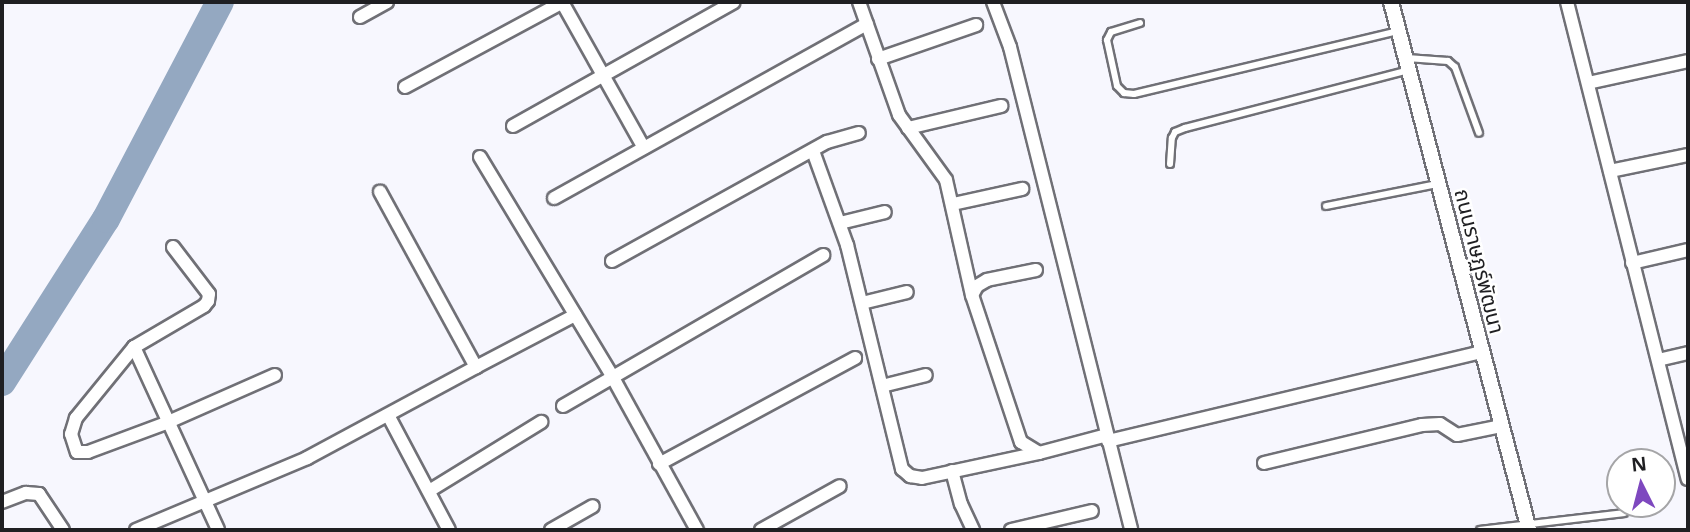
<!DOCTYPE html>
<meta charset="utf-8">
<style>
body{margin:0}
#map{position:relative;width:1690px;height:532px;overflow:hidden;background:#f7f7fe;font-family:"Noto Sans","Noto Sans Thai",sans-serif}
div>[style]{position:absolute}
.river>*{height:28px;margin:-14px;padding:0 14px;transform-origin:14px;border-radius:14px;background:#94a8c1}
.roads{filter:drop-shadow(2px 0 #707076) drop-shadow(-2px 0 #707076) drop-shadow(0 2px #707076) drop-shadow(0 -2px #707076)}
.service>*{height:6px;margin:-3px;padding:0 3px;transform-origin:3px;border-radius:3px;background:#fff}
.minor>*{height:12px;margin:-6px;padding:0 6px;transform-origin:6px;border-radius:6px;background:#fff}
.tertiary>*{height:14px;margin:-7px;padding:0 7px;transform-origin:7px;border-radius:7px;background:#fff}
span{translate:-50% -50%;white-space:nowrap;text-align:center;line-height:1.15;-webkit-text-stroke:5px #fff;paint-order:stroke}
.street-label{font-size:21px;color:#1f1f22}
.frame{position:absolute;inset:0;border:4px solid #1f1f22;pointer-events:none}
.north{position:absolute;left:1606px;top:448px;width:70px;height:70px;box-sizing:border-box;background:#fff;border:2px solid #a5a5a7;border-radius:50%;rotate:354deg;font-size:19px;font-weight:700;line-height:28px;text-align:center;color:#1f1f22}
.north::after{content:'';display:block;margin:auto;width:24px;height:32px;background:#7e48bf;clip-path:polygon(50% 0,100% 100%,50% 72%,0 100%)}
</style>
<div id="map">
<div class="river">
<div style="left:2px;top:382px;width:193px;rotate:-57.5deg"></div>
<div style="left:106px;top:219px;width:245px;rotate:-62.3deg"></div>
</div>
<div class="roads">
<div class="service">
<div style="left:1140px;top:23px;width:30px;rotate:163deg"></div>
<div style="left:1111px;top:32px;width:9px;rotate:117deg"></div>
<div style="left:1107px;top:40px;width:47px;rotate:77.7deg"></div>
<div style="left:1117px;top:86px;width:10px;rotate:45deg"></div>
<div style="left:1124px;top:93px;width:10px;rotate:6deg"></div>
<div style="left:1134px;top:94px;width:271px;rotate:-13.4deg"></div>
<div style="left:1407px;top:58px;width:41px;rotate:4.2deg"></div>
<div style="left:1448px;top:61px;width:9px;rotate:41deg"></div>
<div style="left:1455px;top:67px;width:70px;rotate:70deg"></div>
<div style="left:1170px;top:164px;width:26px;rotate:-86deg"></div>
<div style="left:1172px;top:138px;width:7px;rotate:-63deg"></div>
<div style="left:1175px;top:132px;width:11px;rotate:-22deg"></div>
<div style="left:1185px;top:128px;width:231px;rotate:-14.5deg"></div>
<div style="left:1326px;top:206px;width:113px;rotate:-11.2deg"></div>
<div style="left:1480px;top:530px;width:145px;rotate:-6.7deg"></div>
</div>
<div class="minor">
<div style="left:562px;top:2px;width:167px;rotate:60.7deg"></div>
<div style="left:859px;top:2px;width:120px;rotate:70.5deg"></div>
<div style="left:899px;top:115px;width:80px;rotate:54.1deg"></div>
<div style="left:946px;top:180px;width:118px;rotate:77.3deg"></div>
<div style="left:993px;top:2px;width:48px;rotate:69.3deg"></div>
<div style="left:1010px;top:47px;width:498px;rotate:75.9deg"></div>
<div style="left:1567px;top:2px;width:492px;rotate:75.8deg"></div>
<div style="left:360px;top:17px;width:31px;rotate:-29deg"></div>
<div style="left:878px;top:59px;width:104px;rotate:-19.1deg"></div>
<div style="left:1588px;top:83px;width:102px;rotate:-12.4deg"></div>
<div style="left:405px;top:87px;width:179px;rotate:-28.3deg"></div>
<div style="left:513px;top:126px;width:253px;rotate:-29.3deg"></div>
<div style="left:908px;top:128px;width:96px;rotate:-13.3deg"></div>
<div style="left:813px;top:151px;width:100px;rotate:70.1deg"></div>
<div style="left:847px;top:245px;width:231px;rotate:76.2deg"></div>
<div style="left:902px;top:469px;width:11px;rotate:41deg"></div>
<div style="left:910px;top:476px;width:12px;rotate:9deg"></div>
<div style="left:922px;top:478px;width:120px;rotate:-12.1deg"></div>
<div style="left:480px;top:157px;width:256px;rotate:58.9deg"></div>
<div style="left:612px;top:376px;width:176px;rotate:61.1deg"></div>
<div style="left:1610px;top:171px;width:80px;rotate:-11.6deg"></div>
<div style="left:554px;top:198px;width:358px;rotate:-29.1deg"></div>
<div style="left:953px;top:204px;width:71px;rotate:-12.3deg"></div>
<div style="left:840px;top:223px;width:46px;rotate:-13.7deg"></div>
<div style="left:173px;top:247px;width:59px;rotate:52.5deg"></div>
<div style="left:209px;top:294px;width:7px;rotate:98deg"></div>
<div style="left:208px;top:301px;width:6px;rotate:129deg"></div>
<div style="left:204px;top:306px;width:81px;rotate:149.6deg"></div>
<div style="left:134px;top:347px;width:92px;rotate:129.2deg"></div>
<div style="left:76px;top:418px;width:17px;rotate:107deg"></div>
<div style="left:71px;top:434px;width:19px;rotate:72deg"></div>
<div style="left:77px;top:452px;width:11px"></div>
<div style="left:88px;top:452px;width:83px;rotate:-20.4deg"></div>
<div style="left:166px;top:423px;width:119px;rotate:-23.8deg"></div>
<div style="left:612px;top:261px;width:246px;rotate:-29deg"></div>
<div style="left:827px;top:142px;width:33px;rotate:-16deg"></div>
<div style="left:1632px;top:263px;width:57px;rotate:-13.1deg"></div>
<div style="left:1036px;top:270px;width:50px;rotate:168.5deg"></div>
<div style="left:987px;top:280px;width:12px;rotate:149deg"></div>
<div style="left:977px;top:286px;width:10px;rotate:119deg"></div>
<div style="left:972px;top:295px;width:155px;rotate:71.6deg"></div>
<div style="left:1021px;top:442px;width:21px;rotate:31deg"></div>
<div style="left:1039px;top:453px;width:70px;rotate:-14.8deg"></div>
<div style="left:862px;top:303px;width:46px;rotate:-13.7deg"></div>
<div style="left:134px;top:347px;width:201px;rotate:65.3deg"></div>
<div style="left:1658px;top:360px;width:31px;rotate:-13deg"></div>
<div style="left:476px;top:367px;width:112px;rotate:-27.7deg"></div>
<div style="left:882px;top:386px;width:45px;rotate:-14deg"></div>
<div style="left:563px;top:406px;width:301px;rotate:-30.1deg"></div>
<div style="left:388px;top:415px;width:130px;rotate:62.1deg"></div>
<div style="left:1108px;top:441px;width:383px;rotate:-13.4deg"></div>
<div style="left:1264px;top:463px;width:163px;rotate:-13.5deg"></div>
<div style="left:1422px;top:425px;width:18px;rotate:-3deg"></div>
<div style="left:1440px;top:424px;width:20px;rotate:33deg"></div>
<div style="left:1457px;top:435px;width:46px;rotate:-11.3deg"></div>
<div style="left:659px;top:464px;width:223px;rotate:-28.4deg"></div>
<div style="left:952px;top:471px;width:34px;rotate:75deg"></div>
<div style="left:961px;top:504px;width:29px;rotate:65deg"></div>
<div style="left:429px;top:491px;width:132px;rotate:-31.6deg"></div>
<div style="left:2px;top:502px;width:26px;rotate:-21deg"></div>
<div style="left:26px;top:493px;width:13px;rotate:4deg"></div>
<div style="left:39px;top:494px;width:43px;rotate:56.3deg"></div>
<div style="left:136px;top:530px;width:186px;rotate:-22.8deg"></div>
<div style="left:307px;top:458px;width:192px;rotate:-28.3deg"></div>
<div style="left:476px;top:367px;width:200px;rotate:-118.7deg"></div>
<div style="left:551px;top:530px;width:48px;rotate:-29.7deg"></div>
<div style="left:761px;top:530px;width:90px;rotate:-29.1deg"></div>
<div style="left:1011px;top:530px;width:83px;rotate:-13.2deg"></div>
</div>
<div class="tertiary">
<div style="left:1391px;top:2px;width:546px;rotate:75.35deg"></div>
</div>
</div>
<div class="street-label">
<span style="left:1480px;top:261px;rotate:76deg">ถนนราษฏร์พัฒนา</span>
</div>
<div class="frame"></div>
<div class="north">N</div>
</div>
